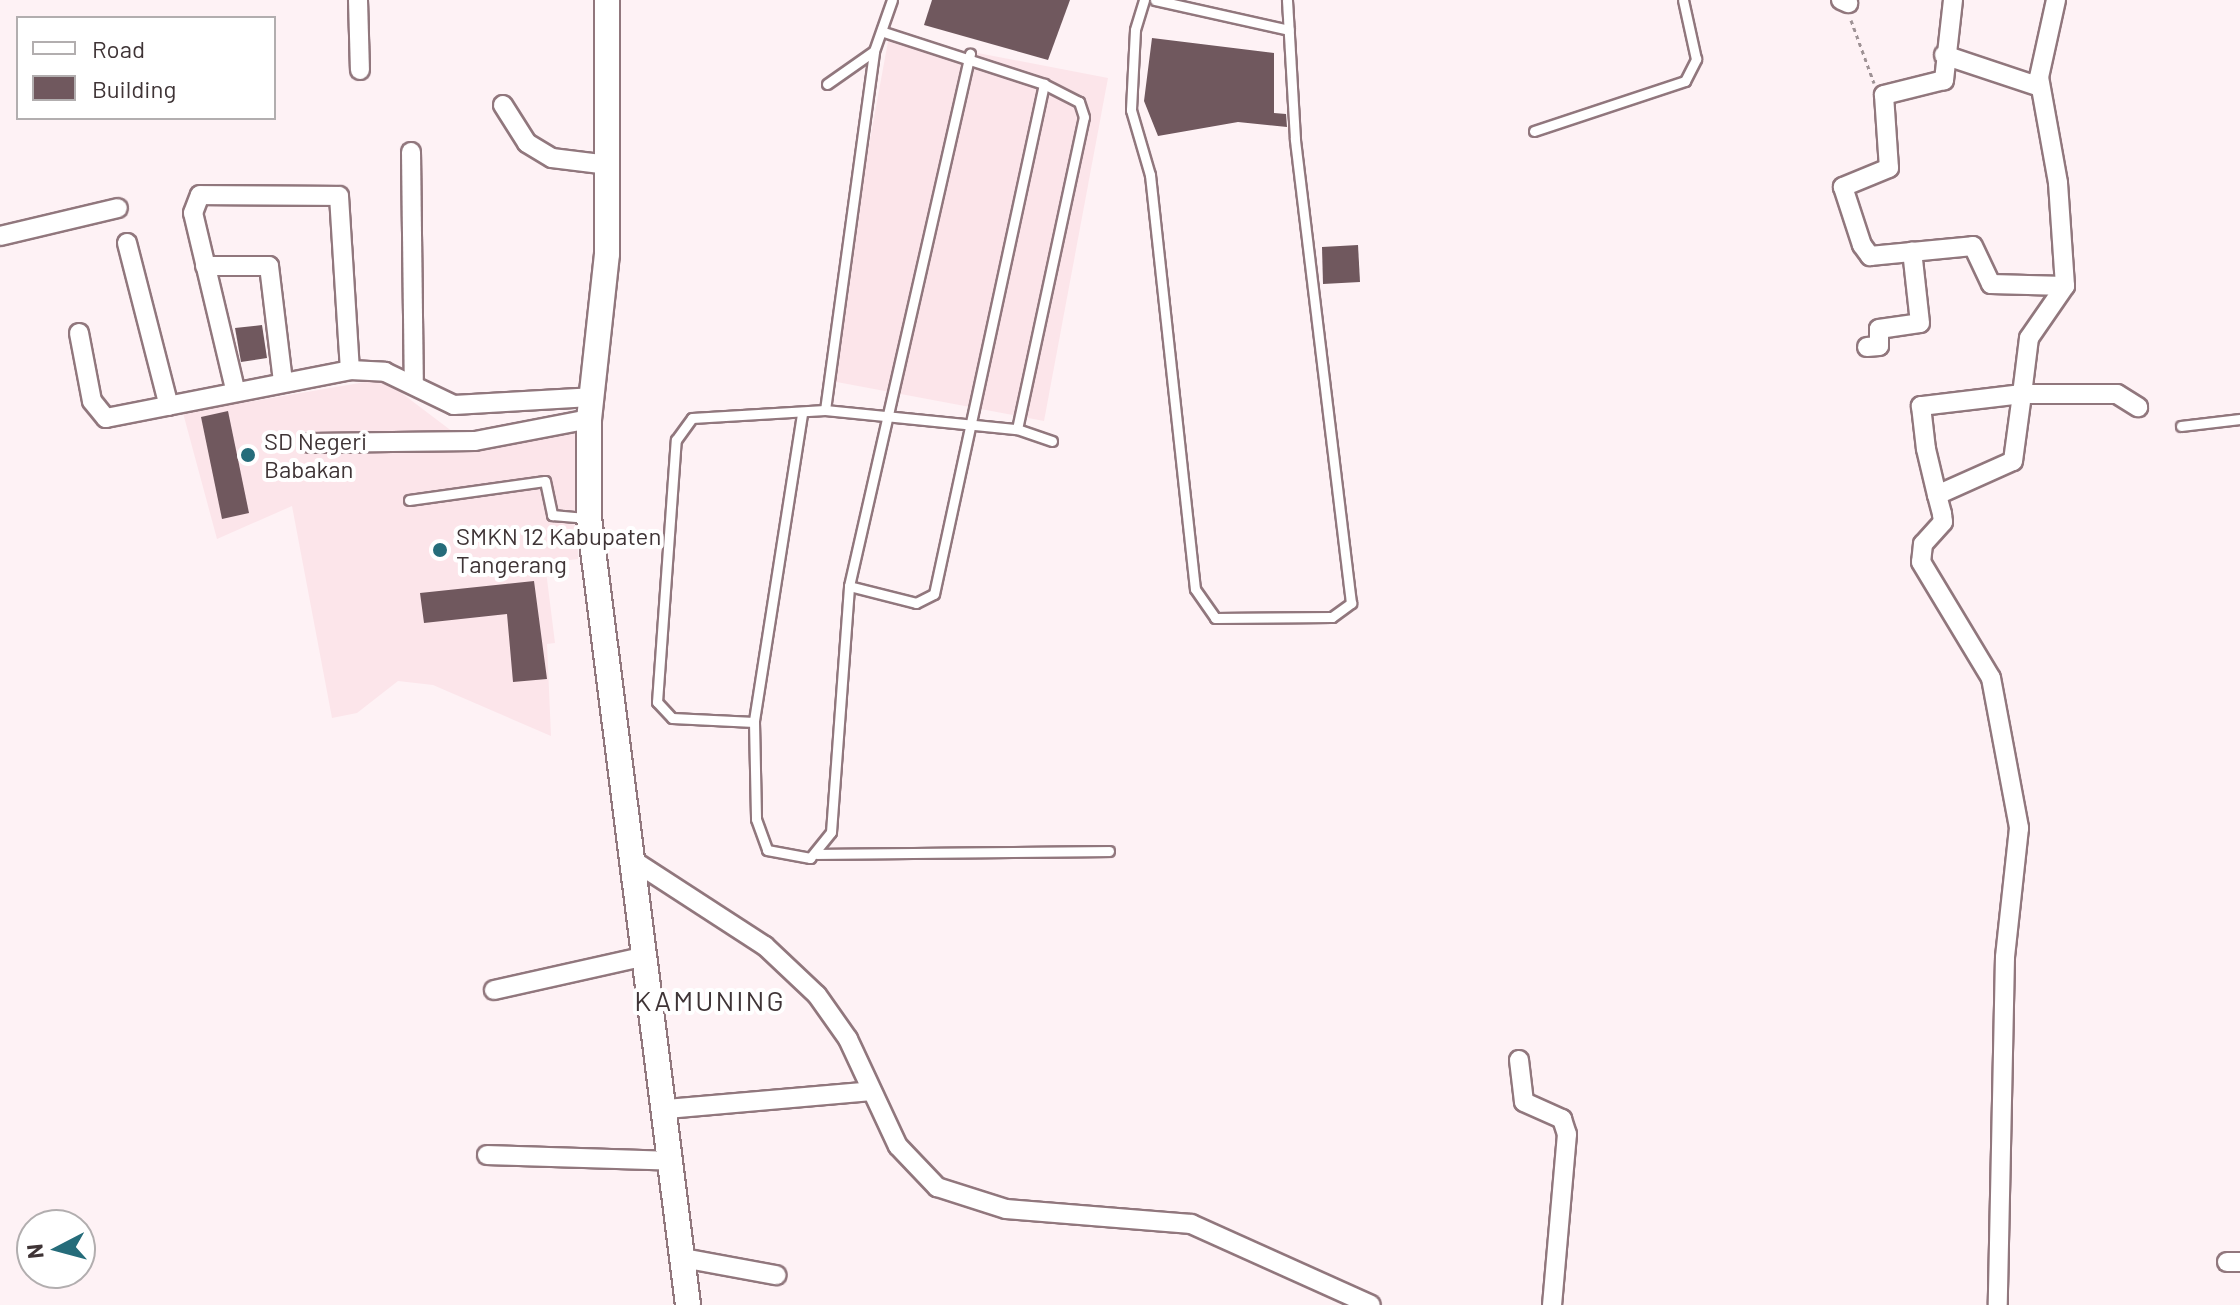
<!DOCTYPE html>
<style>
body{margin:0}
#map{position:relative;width:2240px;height:1305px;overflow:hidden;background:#fef2f5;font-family:Barlow,sans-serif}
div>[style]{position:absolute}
.built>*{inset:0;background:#fce5ea}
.building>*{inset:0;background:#70585e}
.path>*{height:3px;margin-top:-1.5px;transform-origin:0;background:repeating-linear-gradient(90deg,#9e9295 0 4px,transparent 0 8px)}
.roads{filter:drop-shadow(2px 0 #91777d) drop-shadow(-2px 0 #91777d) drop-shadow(0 2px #91777d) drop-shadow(0 -2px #91777d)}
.lane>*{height:9px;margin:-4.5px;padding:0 4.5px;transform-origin:4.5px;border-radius:4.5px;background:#fff}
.street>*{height:18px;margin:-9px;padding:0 9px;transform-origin:9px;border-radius:9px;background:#fff}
.secondary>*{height:24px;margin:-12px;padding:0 12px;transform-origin:12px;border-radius:12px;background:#fff}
.dots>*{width:22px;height:22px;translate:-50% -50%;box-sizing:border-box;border:4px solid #fff;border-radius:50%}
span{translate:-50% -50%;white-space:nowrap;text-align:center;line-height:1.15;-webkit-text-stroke:8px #fff;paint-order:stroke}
.poi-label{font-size:24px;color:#3f3436}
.left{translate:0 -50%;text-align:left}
.quarter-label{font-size:28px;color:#3f3436;letter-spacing:2px}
.legend{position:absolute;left:16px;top:16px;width:260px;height:104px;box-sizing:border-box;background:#fff;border:2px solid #b2aeaf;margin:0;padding:10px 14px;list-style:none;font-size:24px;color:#3f3436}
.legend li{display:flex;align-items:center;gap:16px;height:40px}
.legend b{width:40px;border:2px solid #b2aeaf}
.north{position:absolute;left:16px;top:1209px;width:80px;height:80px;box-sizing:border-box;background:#fff;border:2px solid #b2aeaf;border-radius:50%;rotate:264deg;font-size:22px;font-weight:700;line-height:32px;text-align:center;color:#3f3436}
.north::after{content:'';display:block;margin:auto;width:28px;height:36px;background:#256c7a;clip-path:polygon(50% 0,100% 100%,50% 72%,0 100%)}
</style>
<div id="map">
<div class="built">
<div style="clip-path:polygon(889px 36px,1108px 78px,1044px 421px,826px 380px)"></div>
<div style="clip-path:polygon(383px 379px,457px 435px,576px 414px,578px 559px,545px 563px,555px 643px,547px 644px,551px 736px,433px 685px,398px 681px,357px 713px,332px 718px,292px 506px,217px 539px,183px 413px)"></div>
</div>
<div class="building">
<div style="clip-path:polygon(932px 0,1070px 0,1048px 60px,924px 25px)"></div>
<div style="clip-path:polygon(1152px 38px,1274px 53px,1274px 113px,1286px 114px,1287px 127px,1238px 122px,1158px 136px,1144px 101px)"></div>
<div style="clip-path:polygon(1358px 245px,1360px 282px,1323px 284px,1322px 247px)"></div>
<div style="clip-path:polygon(262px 325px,267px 358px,241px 362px,235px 328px)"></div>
<div style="clip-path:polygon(228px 411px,249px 513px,222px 519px,201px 417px)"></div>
<div style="clip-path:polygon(534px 581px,547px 679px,513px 682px,507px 614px,424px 623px,420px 593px)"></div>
</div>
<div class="path">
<div style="left:1851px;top:20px;width:67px;rotate:69.9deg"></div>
</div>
<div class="roads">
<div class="lane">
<div style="left:1144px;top:0;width:31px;rotate:107deg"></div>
<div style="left:1135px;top:30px;width:80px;rotate:92.9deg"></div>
<div style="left:1131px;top:110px;width:68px;rotate:73.7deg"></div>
<div style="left:1150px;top:175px;width:416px;rotate:83.8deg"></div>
<div style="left:1195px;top:589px;width:35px;rotate:55deg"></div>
<div style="left:1215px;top:618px;width:117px;rotate:-0.5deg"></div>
<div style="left:1332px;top:617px;width:24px;rotate:-36deg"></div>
<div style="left:1351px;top:603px;width:467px;rotate:-96.9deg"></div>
<div style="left:1295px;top:139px;width:139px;rotate:-93.3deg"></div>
<div style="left:1155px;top:0;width:137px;rotate:12.6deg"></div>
<div style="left:827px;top:84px;width:57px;rotate:-35.1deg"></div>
<div style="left:1534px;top:131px;width:159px;rotate:-18.3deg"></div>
<div style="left:1685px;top:81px;width:25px;rotate:-63deg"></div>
<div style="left:1696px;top:59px;width:60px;rotate:-102.4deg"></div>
<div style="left:825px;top:410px;width:362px;rotate:-82.2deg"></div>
<div style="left:874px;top:51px;width:54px;rotate:-70.6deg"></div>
<div style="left:802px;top:414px;width:312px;rotate:98.9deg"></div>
<div style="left:754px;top:722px;width:97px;rotate:88.8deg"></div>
<div style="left:756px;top:819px;width:33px;rotate:70deg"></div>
<div style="left:767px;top:850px;width:44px;rotate:10.5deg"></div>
<div style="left:810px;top:858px;width:33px;rotate:-51deg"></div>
<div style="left:831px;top:832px;width:247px;rotate:-85.8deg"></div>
<div style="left:849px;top:586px;width:546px;rotate:-77.19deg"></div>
<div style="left:2181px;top:426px;width:59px;rotate:-6.8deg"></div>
<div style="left:1017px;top:429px;width:319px;rotate:-77.9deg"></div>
<div style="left:1084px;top:117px;width:16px;rotate:-108deg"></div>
<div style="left:1079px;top:102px;width:39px;rotate:-153deg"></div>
<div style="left:409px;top:500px;width:137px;rotate:-8deg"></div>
<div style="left:545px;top:481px;width:35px;rotate:78deg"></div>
<div style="left:552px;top:515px;width:36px;rotate:5deg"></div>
<div style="left:849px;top:586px;width:69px;rotate:14.2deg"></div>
<div style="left:916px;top:603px;width:20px;rotate:-27deg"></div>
<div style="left:934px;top:594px;width:522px;rotate:-77.83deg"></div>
<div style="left:1044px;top:84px;width:168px;rotate:-162deg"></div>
<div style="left:754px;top:722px;width:82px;rotate:-177.2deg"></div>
<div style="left:672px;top:718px;width:22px;rotate:-133deg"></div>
<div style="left:657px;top:702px;width:263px;rotate:-85.9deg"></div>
<div style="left:676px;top:440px;width:27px;rotate:-54deg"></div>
<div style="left:692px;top:418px;width:133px;rotate:-3.4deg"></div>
<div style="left:825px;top:410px;width:193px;rotate:5.7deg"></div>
<div style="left:1017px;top:429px;width:37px;rotate:19deg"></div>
<div style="left:817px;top:854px;width:292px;rotate:-0.6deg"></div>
</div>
<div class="street">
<div style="left:358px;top:0;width:70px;rotate:88.4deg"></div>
<div style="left:1841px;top:0;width:8px;rotate:23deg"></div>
<div style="left:1953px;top:0;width:81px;rotate:96.4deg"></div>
<div style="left:1944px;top:80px;width:62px;rotate:166deg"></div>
<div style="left:1884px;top:95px;width:73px;rotate:86.1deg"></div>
<div style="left:1889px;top:168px;width:50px;rotate:157.6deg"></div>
<div style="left:1843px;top:187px;width:61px;rotate:71.9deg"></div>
<div style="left:1862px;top:245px;width:14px;rotate:54deg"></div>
<div style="left:1870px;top:256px;width:103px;rotate:-5.5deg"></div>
<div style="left:1973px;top:246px;width:42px;rotate:64.7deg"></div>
<div style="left:1991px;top:284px;width:74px;rotate:1.5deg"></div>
<div style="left:2056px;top:0;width:79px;rotate:102.4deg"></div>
<div style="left:2039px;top:77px;width:108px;rotate:79.8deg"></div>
<div style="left:2058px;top:183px;width:103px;rotate:86.1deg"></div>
<div style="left:2065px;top:286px;width:63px;rotate:124.7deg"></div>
<div style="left:2029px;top:338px;width:56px;rotate:97.1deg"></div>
<div style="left:2022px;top:394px;width:95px"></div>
<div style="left:2117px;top:394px;width:25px;rotate:32deg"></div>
<div style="left:1944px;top:55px;width:101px;rotate:18.4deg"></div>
<div style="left:503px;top:105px;width:45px;rotate:57.7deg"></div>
<div style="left:527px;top:143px;width:29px;rotate:31deg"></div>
<div style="left:552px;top:158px;width:57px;rotate:7deg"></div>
<div style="left:411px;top:152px;width:233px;rotate:89.3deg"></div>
<div style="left:0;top:236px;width:121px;rotate:-13.3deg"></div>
<div style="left:127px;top:243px;width:168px;rotate:75.6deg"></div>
<div style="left:205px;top:266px;width:64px"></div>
<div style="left:269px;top:266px;width:116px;rotate:83.1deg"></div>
<div style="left:79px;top:333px;width:69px;rotate:79.2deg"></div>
<div style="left:92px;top:401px;width:22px;rotate:51deg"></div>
<div style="left:106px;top:418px;width:249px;rotate:-11.1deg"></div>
<div style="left:350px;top:370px;width:35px;rotate:3deg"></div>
<div style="left:385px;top:372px;width:76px;rotate:25.6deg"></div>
<div style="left:454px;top:405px;width:137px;rotate:-3.3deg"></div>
<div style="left:1867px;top:347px;width:12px;rotate:-5deg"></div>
<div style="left:1879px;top:346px;width:17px;rotate:-90deg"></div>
<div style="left:1879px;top:329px;width:41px;rotate:-8.3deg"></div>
<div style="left:1920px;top:323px;width:72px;rotate:-96.3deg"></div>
<div style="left:235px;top:389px;width:181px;rotate:-103.4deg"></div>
<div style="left:193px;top:213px;width:19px;rotate:-69deg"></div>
<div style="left:200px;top:195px;width:139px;rotate:0.4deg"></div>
<div style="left:339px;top:196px;width:174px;rotate:86.4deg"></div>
<div style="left:310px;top:443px;width:165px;rotate:-0.7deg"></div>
<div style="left:475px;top:441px;width:116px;rotate:-10.9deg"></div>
<div style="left:1937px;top:495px;width:83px;rotate:-24.1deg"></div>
<div style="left:2013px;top:461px;width:68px;rotate:-82.3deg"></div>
<div style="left:2022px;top:394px;width:102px;rotate:173.2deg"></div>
<div style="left:1921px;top:406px;width:43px;rotate:83.4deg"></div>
<div style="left:1926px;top:449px;width:47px;rotate:76.6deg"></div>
<div style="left:1937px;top:495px;width:20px;rotate:75deg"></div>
<div style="left:1942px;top:514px;width:8px;rotate:83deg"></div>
<div style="left:1943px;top:522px;width:30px;rotate:132deg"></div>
<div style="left:1923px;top:544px;width:18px;rotate:96deg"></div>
<div style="left:1921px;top:562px;width:135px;rotate:58.9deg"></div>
<div style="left:1991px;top:678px;width:153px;rotate:79.4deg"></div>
<div style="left:2019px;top:828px;width:130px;rotate:96.2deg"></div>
<div style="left:2005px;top:957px;width:348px;rotate:91.2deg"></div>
<div style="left:634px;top:861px;width:156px;rotate:33deg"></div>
<div style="left:765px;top:946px;width:71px;rotate:43.3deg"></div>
<div style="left:817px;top:995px;width:54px;rotate:54.8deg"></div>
<div style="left:848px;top:1039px;width:118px;rotate:65deg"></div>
<div style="left:898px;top:1146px;width:57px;rotate:46.4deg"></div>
<div style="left:937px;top:1187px;width:72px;rotate:17.7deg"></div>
<div style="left:1006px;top:1209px;width:186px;rotate:4.6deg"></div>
<div style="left:1191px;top:1224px;width:197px;rotate:24.2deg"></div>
<div style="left:494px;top:990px;width:156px;rotate:-12.6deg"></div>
<div style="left:1519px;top:1060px;width:42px;rotate:83.2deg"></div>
<div style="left:1524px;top:1102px;width:42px;rotate:24.1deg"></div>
<div style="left:1562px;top:1119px;width:16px;rotate:72deg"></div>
<div style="left:1567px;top:1134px;width:172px;rotate:95deg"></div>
<div style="left:667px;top:1109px;width:205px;rotate:-5deg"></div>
<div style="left:487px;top:1155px;width:186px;rotate:1.8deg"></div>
<div style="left:683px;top:1258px;width:95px;rotate:10.4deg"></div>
<div style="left:2227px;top:1262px;width:13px"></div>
</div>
<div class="secondary">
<div style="left:607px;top:0;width:254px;rotate:90deg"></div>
<div style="left:607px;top:254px;width:166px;rotate:96.2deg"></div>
<div style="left:589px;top:419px;width:99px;rotate:90deg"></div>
<div style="left:589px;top:518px;width:793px;rotate:82.83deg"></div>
</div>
</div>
<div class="dots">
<div style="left:248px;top:455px;background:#256c7a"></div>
<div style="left:440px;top:550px;background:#256c7a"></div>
</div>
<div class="poi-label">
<span class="left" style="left:264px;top:455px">SD Negeri<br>Babakan</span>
<span class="left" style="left:456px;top:550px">SMKN 12 Kabupaten<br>Tangerang</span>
</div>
<div class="quarter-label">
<span style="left:710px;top:1000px">KAMUNING</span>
</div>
<ul class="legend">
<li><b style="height:10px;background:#fff"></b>Road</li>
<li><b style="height:22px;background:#70585e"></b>Building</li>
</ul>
<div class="north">N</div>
</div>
